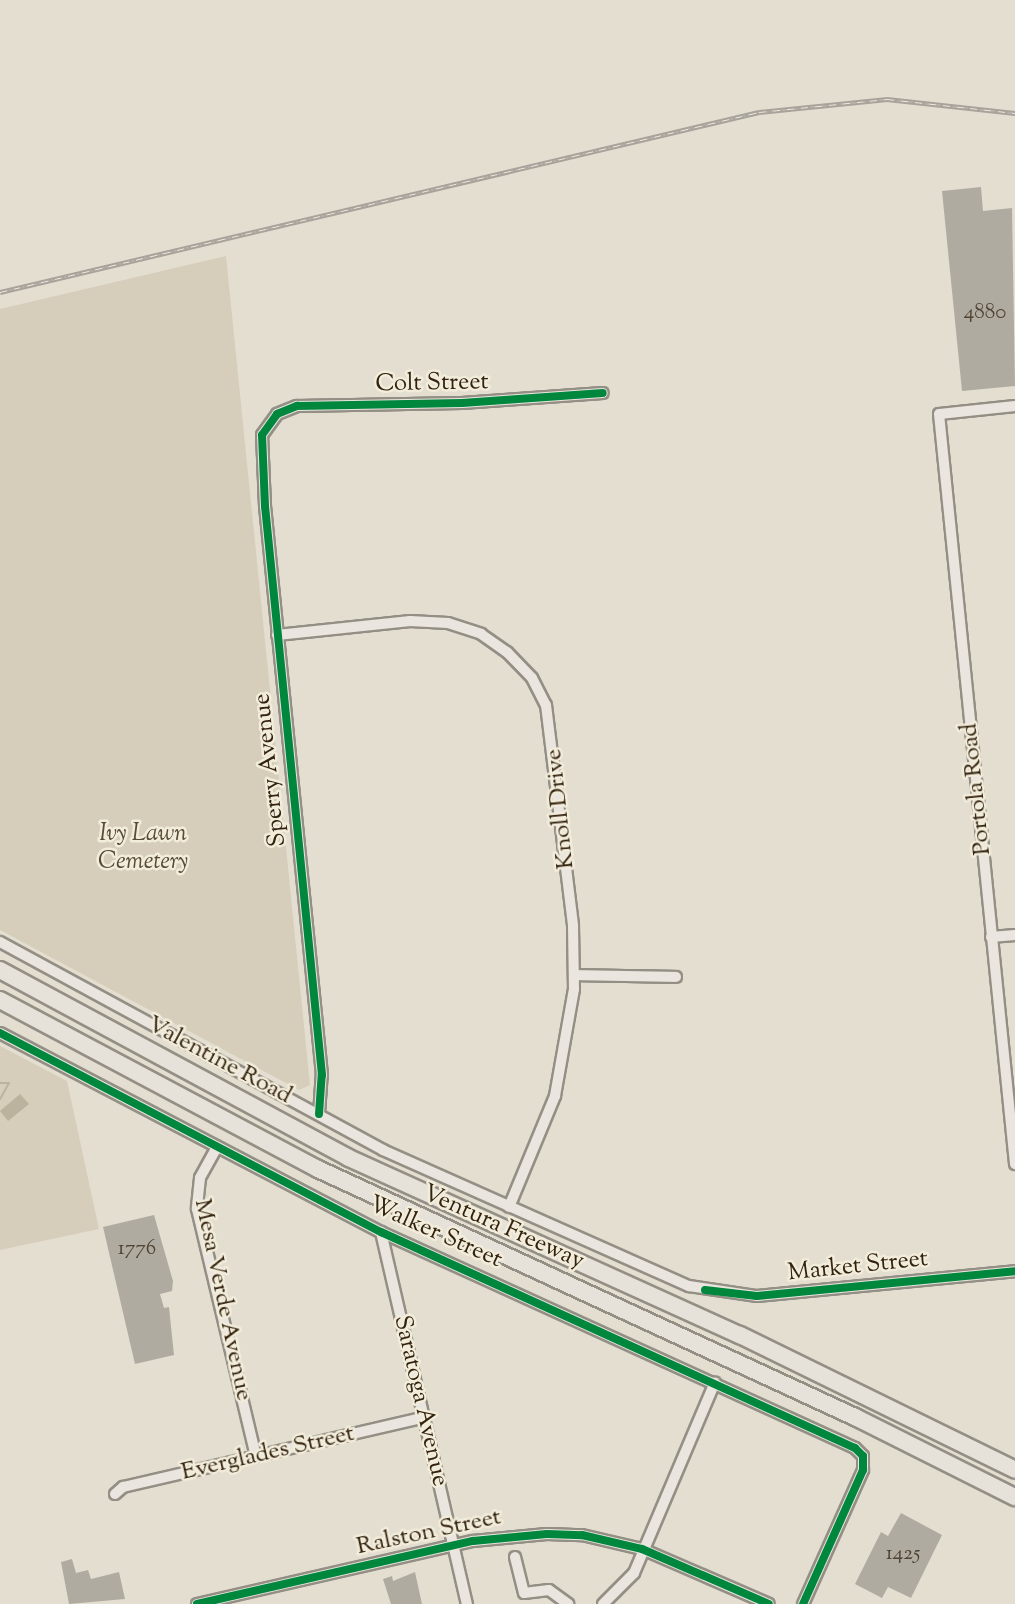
<!DOCTYPE html>
<style>
body{margin:0}
#map{position:relative;width:1015px;height:1604px;overflow:hidden;background:#e3ded0;font-family:"Sorts Mill Goudy",serif}
div>[style]{position:absolute}
.green>*{inset:0;background:#d6ceba}
.water>*{inset:0;background:#bcb39e}
.stream>*{height:2px;margin:-1px;padding:0 1px;transform-origin:1px;border-radius:1px;background:#bcb39e}
.building>*{inset:0;background:#b0aba1}
.roads{filter:drop-shadow(2px 0 #948f85) drop-shadow(-2px 0 #948f85) drop-shadow(0 2px #948f85) drop-shadow(0 -2px #948f85)}
.minor>*{height:10px;margin:-5px;padding:0 5px;transform-origin:5px;border-radius:5px;background:#eae6df}
.highway>*{height:16px;margin:-8px;padding:0 8px;transform-origin:8px;border-radius:8px;background:#e6e2da}
.rail>*{height:4.5px;margin-top:-2.25px;transform-origin:0;background:repeating-linear-gradient(90deg,#f2ecdb 0 7px,#a7a29b 0 14px);box-sizing:border-box;border-block:2px solid #a7a29b}
.cycleway>*{height:8px;margin:-4px;padding:0 4px;transform-origin:4px;border-radius:4px;background:#00873e}
span{translate:-50% -50%;white-space:nowrap;text-align:center;line-height:1.15;-webkit-text-stroke:5px #f2ecdb;paint-order:stroke}
.number-label{font-size:21px;color:#524433}
.number-label span{-webkit-text-stroke-width:0}
.street-label{font-size:24px;color:#32220e}
.park-label{font-size:24px;color:#584a34;font-style:italic}
</style>
<div id="map">
<div class="green">
<div style="clip-path:polygon(226px 256px,310px 1085px,299px 1090px,0 930px,0 309px)"></div>
<div style="clip-path:polygon(0 1046px,67px 1081px,99px 1229px,0 1250px)"></div>
</div>
<div class="water">
<div style="clip-path:polygon(20px 1094px,29px 1104px,8px 1121px,0 1111px)"></div>
</div>
<div class="stream">
<div style="left:0;top:1083px;width:9px"></div>
<div style="left:9px;top:1083px;width:18px;rotate:119deg"></div>
</div>
<div class="building">
<div style="clip-path:polygon(981px 187px,983px 211px,1012px 208px,1015px 386px,962px 391px,942px 191px)"></div>
<div style="clip-path:polygon(154px 1215px,173px 1281px,172px 1291px,160px 1294px,164px 1308px,169px 1307px,174px 1355px,135px 1364px,103px 1227px)"></div>
<div style="clip-path:polygon(901px 1513px,942px 1535px,911px 1598px,888px 1587px,882px 1598px,855px 1584px,881px 1532px,888px 1536px)"></div>
<div style="clip-path:polygon(72px 1559px,76px 1573px,88px 1570px,91px 1579px,119px 1572px,125px 1599px,69px 1604px,61px 1562px)"></div>
<div style="clip-path:polygon(415px 1572px,422px 1604px,391px 1604px,383px 1579px,392px 1576px,393px 1581px)"></div>
</div>
<div class="roads">
<div class="minor">
<div style="left:1015px;top:406px;width:76px;rotate:174deg"></div>
<div style="left:939px;top:414px;width:754px;rotate:84.21deg"></div>
<div style="left:277px;top:635px;width:134px;rotate:-6deg"></div>
<div style="left:410px;top:621px;width:38px;rotate:3deg"></div>
<div style="left:448px;top:623px;width:35px;rotate:18deg"></div>
<div style="left:481px;top:634px;width:32px;rotate:35deg"></div>
<div style="left:507px;top:652px;width:36px;rotate:46deg"></div>
<div style="left:532px;top:678px;width:30px;rotate:63deg"></div>
<div style="left:546px;top:705px;width:223px;rotate:83deg"></div>
<div style="left:573px;top:926px;width:63px;rotate:89.1deg"></div>
<div style="left:574px;top:989px;width:109px;rotate:100.1deg"></div>
<div style="left:555px;top:1096px;width:120px;rotate:112.5deg"></div>
<div style="left:991px;top:937px;width:24px;rotate:-5deg"></div>
<div style="left:0;top:942px;width:436px;rotate:28.5deg"></div>
<div style="left:383px;top:1150px;width:335px;rotate:24deg"></div>
<div style="left:689px;top:1286px;width:69px;rotate:8.4deg"></div>
<div style="left:757px;top:1296px;width:259px;rotate:-5.5deg"></div>
<div style="left:575px;top:975px;width:101px;rotate:1.1deg"></div>
<div style="left:0;top:1033px;width:430px;rotate:27.6deg"></div>
<div style="left:381px;top:1232px;width:521px;rotate:24.5deg"></div>
<div style="left:855px;top:1448px;width:11px;rotate:45deg"></div>
<div style="left:863px;top:1456px;width:14px;rotate:90deg"></div>
<div style="left:863px;top:1470px;width:147px;rotate:114.1deg"></div>
<div style="left:319px;top:1114px;width:39px;rotate:-86deg"></div>
<div style="left:322px;top:1075px;width:572px;rotate:-95.72deg"></div>
<div style="left:265px;top:506px;width:71px;rotate:-92.4deg"></div>
<div style="left:262px;top:435px;width:26px;rotate:-54deg"></div>
<div style="left:277px;top:414px;width:22px;rotate:-22deg"></div>
<div style="left:297px;top:406px;width:165px;rotate:-1deg"></div>
<div style="left:462px;top:403px;width:141px;rotate:-4.1deg"></div>
<div style="left:217px;top:1147px;width:35px;rotate:119deg"></div>
<div style="left:200px;top:1178px;width:31px;rotate:96deg"></div>
<div style="left:197px;top:1209px;width:254px;rotate:76.6deg"></div>
<div style="left:381px;top:1232px;width:382px;rotate:77deg"></div>
<div style="left:115px;top:1494px;width:11px;rotate:-41deg"></div>
<div style="left:123px;top:1487px;width:308px;rotate:-13deg"></div>
<div style="left:515px;top:1557px;width:37px;rotate:76deg"></div>
<div style="left:524px;top:1593px;width:25px;rotate:-7deg"></div>
<div style="left:549px;top:1590px;width:24px;rotate:36deg"></div>
<div style="left:197px;top:1604px;width:283px;rotate:-12.9deg"></div>
<div style="left:473px;top:1541px;width:74px;rotate:-5.4deg"></div>
<div style="left:547px;top:1534px;width:35px;rotate:2deg"></div>
<div style="left:582px;top:1535px;width:62px;rotate:13.1deg"></div>
<div style="left:642px;top:1549px;width:138px;rotate:23.4deg"></div>
<div style="left:603px;top:1604px;width:44px;rotate:-45deg"></div>
<div style="left:634px;top:1573px;width:207px;rotate:-67deg"></div>
</div>
<div class="highway">
<div style="left:0;top:970px;width:396px;rotate:28.3deg"></div>
<div style="left:349px;top:1158px;width:429px;rotate:24.4deg"></div>
<div style="left:740px;top:1335px;width:306px;rotate:26.1deg"></div>
<div style="left:0;top:1000px;width:360px;rotate:28deg"></div>
<div style="left:318px;top:1169px;width:592px;rotate:24.79deg"></div>
<div style="left:855px;top:1417px;width:179px;rotate:26.6deg"></div>
</div>
</div>
<div class="rail">
<div style="left:0;top:292px;width:780px;rotate:-13.34deg"></div>
<div style="left:759px;top:112px;width:129px;rotate:-5.8deg"></div>
<div style="left:887px;top:99px;width:129px;rotate:6.2deg"></div>
</div>
<div class="cycleway">
<div style="left:0;top:1033px;width:430px;rotate:27.6deg"></div>
<div style="left:381px;top:1232px;width:521px;rotate:24.5deg"></div>
<div style="left:855px;top:1448px;width:11px;rotate:45deg"></div>
<div style="left:863px;top:1456px;width:14px;rotate:90deg"></div>
<div style="left:863px;top:1470px;width:147px;rotate:114.1deg"></div>
<div style="left:319px;top:1114px;width:39px;rotate:-86deg"></div>
<div style="left:322px;top:1075px;width:572px;rotate:-95.72deg"></div>
<div style="left:265px;top:506px;width:71px;rotate:-92.4deg"></div>
<div style="left:262px;top:435px;width:26px;rotate:-54deg"></div>
<div style="left:277px;top:414px;width:22px;rotate:-22deg"></div>
<div style="left:297px;top:406px;width:165px;rotate:-1deg"></div>
<div style="left:462px;top:403px;width:141px;rotate:-4.1deg"></div>
<div style="left:705px;top:1290px;width:52px;rotate:6.6deg"></div>
<div style="left:757px;top:1296px;width:259px;rotate:-5.5deg"></div>
<div style="left:197px;top:1604px;width:283px;rotate:-12.9deg"></div>
<div style="left:473px;top:1541px;width:74px;rotate:-5.4deg"></div>
<div style="left:547px;top:1534px;width:35px;rotate:2deg"></div>
<div style="left:582px;top:1535px;width:62px;rotate:13.1deg"></div>
<div style="left:642px;top:1549px;width:138px;rotate:23.4deg"></div>
</div>
<div class="number-label">
<span style="left:985px;top:313px">4880</span>
<span style="left:137px;top:1249px">1776</span>
<span style="left:903px;top:1554px">1425</span>
</div>
<div class="street-label">
<span style="left:432px;top:384px;rotate:-1deg">Colt Street</span>
<span style="left:271px;top:770px;rotate:-96deg">Sperry Avenue</span>
<span style="left:977px;top:789px;rotate:-96deg">Portola Road</span>
<span style="left:561px;top:809px;rotate:-96deg">Knoll Drive</span>
<span style="left:219px;top:1061px;rotate:28deg">Valentine Road</span>
<span style="left:503px;top:1228px;rotate:24deg">Ventura Freeway</span>
<span style="left:435px;top:1233px;rotate:24deg">Walker Street</span>
<span style="left:858px;top:1267px;rotate:-6deg">Market Street</span>
<span style="left:222px;top:1300px;rotate:78deg">Mesa Verde Avenue</span>
<span style="left:420px;top:1401px;rotate:77deg">Saratoga Avenue</span>
<span style="left:268px;top:1454px;rotate:-13deg">Everglades Street</span>
<span style="left:429px;top:1533px;rotate:-12deg">Ralston Street</span>
</div>
<div class="park-label">
<span style="left:143px;top:849px">Ivy Lawn<br>Cemetery</span>
</div>
</div>
